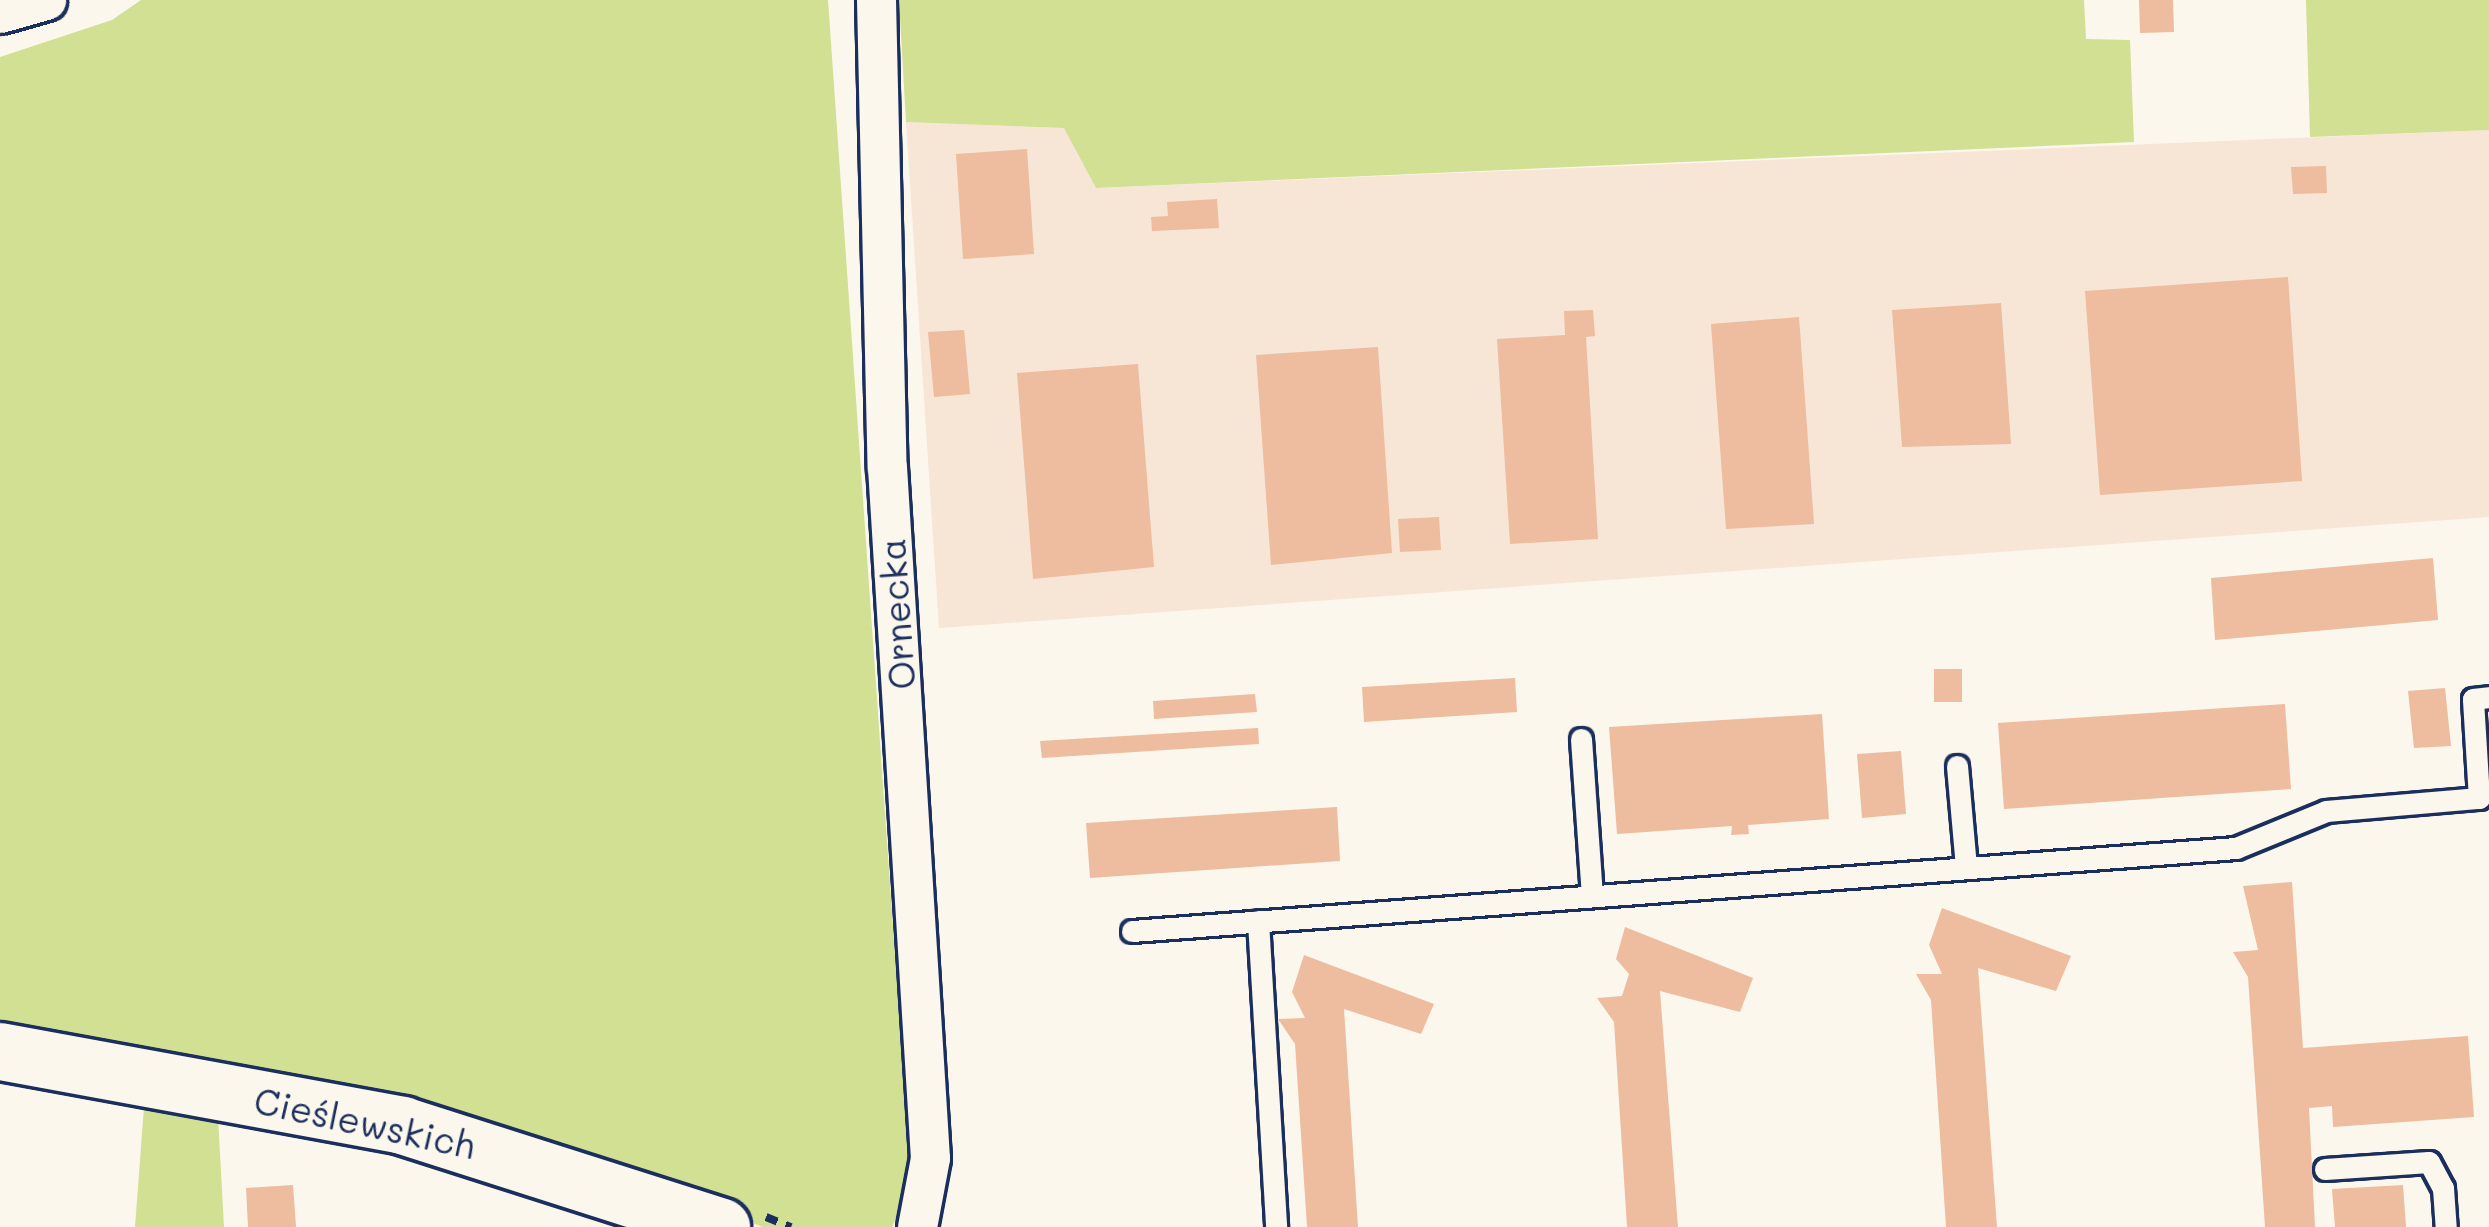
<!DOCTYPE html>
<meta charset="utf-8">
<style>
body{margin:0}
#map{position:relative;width:2489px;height:1227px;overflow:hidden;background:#fbf7ec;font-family:Mali,sans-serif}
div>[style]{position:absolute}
.built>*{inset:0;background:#f7e5d5}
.green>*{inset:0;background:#d1e093}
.building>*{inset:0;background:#eebc9f}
.path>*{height:8px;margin-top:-4px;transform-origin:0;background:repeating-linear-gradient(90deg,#1b2f5e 0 12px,transparent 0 21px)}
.roads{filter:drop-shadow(3px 0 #1b2f5e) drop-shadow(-3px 0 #1b2f5e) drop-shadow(0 3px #1b2f5e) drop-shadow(0 -3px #1b2f5e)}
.lane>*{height:21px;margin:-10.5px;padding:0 10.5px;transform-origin:10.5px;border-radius:10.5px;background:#fbf7ec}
.street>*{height:39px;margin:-19.5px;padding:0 19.5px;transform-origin:19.5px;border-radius:19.5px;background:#fbf7ec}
.secondary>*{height:57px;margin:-28.5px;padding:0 28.5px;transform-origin:28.5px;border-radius:28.5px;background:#fbf7ec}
span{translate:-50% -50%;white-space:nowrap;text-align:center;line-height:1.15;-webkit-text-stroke:9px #fbf7ec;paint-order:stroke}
.street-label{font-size:36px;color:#1b2f5e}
</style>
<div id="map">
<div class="built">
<div style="clip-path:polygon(906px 122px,1065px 128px,1096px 188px,2489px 130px,2489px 517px,939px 628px)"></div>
</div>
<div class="green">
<div style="clip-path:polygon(141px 0,828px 0,911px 1184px,892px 1227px,763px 1227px,632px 1178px,0 1025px,0 57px,112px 20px)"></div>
<div style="clip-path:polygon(899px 0,2084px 0,2086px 39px,2130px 40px,2134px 142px,1096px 188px,1064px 128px,906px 122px)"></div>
<div style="clip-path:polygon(2306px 0,2489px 0,2489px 130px,2310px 137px)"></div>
<div style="clip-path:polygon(144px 1107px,218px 1117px,224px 1227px,135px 1227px)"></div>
</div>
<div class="building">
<div style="clip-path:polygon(2139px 0,2173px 0,2174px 32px,2140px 33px)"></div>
<div style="clip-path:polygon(1027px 149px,1034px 254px,963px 259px,956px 154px)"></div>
<div style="clip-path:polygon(2326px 166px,2327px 193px,2293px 194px,2291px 167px)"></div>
<div style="clip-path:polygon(1217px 199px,1219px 228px,1152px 231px,1151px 217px,1168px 216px,1167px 202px)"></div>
<div style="clip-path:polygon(2288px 277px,2302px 481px,2100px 495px,2085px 291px)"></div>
<div style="clip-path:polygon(2001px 303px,2011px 444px,1902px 447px,1892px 310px)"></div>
<div style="clip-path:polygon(1593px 310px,1595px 336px,1586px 337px,1598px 539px,1510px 544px,1497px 339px,1565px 335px,1564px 311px)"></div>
<div style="clip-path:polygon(1799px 317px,1814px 524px,1726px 529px,1711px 324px)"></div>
<div style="clip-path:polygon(964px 330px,970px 394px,934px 397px,928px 332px)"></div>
<div style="clip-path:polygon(1378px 347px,1392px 553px,1271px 565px,1256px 355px)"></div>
<div style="clip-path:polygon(1138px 364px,1154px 567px,1033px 579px,1017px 373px)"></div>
<div style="clip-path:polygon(1439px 517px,1441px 550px,1400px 552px,1398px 519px)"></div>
<div style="clip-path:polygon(2433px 558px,2438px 620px,2215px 640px,2211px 578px)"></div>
<div style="clip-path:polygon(1934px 669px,1962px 669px,1962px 702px,1934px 702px)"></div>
<div style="clip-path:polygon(1515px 678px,1517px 712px,1364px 722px,1362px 687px)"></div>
<div style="clip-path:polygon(2445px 688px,2451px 746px,2414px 748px,2408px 691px)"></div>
<div style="clip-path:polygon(1255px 694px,1257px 712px,1154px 719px,1153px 701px)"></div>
<div style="clip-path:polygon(2285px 704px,2291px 789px,2004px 809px,1998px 723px)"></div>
<div style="clip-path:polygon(1822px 714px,1829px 819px,1748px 825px,1749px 834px,1731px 835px,1732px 826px,1617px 834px,1609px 727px)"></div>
<div style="clip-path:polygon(1258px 728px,1259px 744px,1042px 758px,1040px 741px)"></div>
<div style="clip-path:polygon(1901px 751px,1906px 814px,1862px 818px,1857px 754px)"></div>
<div style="clip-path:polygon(1337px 807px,1340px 861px,1090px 878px,1086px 823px)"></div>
<div style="clip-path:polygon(2292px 882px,2303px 1048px,2468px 1036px,2474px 1117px,2333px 1127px,2332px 1106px,2309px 1108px,2315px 1227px,2265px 1227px,2248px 977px,2233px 952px,2258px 950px,2243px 886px)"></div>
<div style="clip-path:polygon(1942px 908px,2071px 956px,2056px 991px,1978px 968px,1997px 1227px,1946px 1227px,1931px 1000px,1916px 974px,1942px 974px,1929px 945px)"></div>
<div style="clip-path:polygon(1625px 927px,1753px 978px,1740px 1012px,1660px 991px,1678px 1227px,1627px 1227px,1614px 1022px,1597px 998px,1622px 996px,1629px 974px,1616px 959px)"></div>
<div style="clip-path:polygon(1304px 955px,1434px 1004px,1421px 1034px,1344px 1009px,1358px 1227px,1307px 1227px,1295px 1044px,1278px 1019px,1305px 1018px,1292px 992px)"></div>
<div style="clip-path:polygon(293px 1185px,296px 1227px,248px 1227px,246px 1188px)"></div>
<div style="clip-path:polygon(2403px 1185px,2406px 1227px,2335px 1227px,2332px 1189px)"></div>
</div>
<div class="path">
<div style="left:766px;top:1217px;width:27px;rotate:22deg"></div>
</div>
<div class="roads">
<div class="lane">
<div style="left:1581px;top:739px;width:156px;rotate:86deg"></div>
<div style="left:1957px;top:766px;width:101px;rotate:84.9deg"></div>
<div style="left:1258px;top:921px;width:307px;rotate:86.6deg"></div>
<div style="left:1132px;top:931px;width:1107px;rotate:-4.3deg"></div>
<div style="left:2236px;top:848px;width:97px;rotate:-22.3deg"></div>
<div style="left:2326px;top:811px;width:154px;rotate:-4.9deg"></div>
<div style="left:2479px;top:798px;width:99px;rotate:-93.5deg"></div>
<div style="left:2473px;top:699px;width:16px;rotate:-7deg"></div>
<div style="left:2325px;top:1169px;width:104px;rotate:-3.9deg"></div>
<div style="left:2429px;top:1162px;width:30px;rotate:62deg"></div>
<div style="left:2443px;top:1188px;width:39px;rotate:86deg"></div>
</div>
<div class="street">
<div style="left:876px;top:0;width:467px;rotate:88.7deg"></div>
<div style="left:887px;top:467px;width:692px;rotate:86.44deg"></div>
<div style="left:930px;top:1158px;width:70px;rotate:100.7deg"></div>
<div style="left:0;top:13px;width:48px;rotate:-15.8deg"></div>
</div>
<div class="secondary">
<div style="left:0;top:1051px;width:409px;rotate:10.4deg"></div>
<div style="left:402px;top:1125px;width:335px;rotate:17.7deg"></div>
</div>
</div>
<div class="street-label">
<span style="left:896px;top:614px;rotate:-94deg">Ornecka</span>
<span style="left:365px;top:1122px;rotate:12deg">Cieślewskich</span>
</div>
</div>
